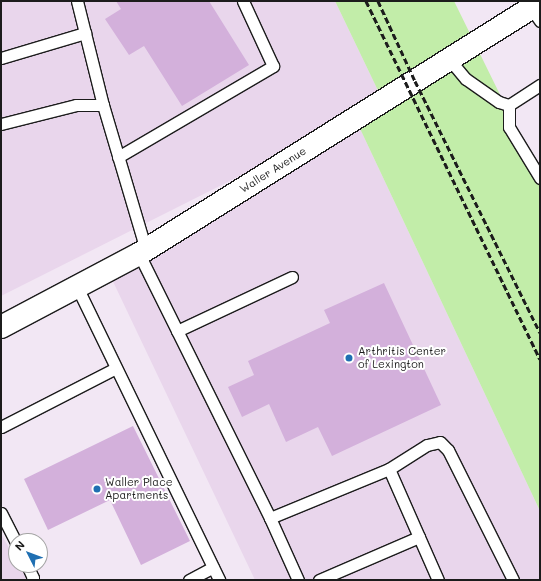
<!DOCTYPE html>
<style>
body{margin:0}
#map{position:relative;width:541px;height:581px;overflow:hidden;background:#f2e7f4;font-family:Mali,sans-serif}
div>[style]{position:absolute}
.built>*{inset:0;background:#e9d6ec}
.green>*{inset:0;background:#c2eda9}
.building>*{inset:0;background:#d3b0db}
.roads{filter:drop-shadow(1px 0 #1c1c1c) drop-shadow(-1px 0 #1c1c1c) drop-shadow(0 1px #1c1c1c) drop-shadow(0 -1px #1c1c1c)}
.lane>*{height:11px;margin:-5.5px;padding:0 5.5px;transform-origin:5.5px;border-radius:5.5px;background:#fff}
.secondary>*{height:22px;margin:-11px;padding:0 11px;transform-origin:11px;border-radius:11px;background:#fff}
.rail>*{height:3px;margin-top:-1.5px;transform-origin:0;background:repeating-linear-gradient(90deg,#1c1c1c 0 6px,transparent 0 9px)}
.dots>*{width:11px;height:11px;translate:-50% -50%;box-sizing:border-box;border:2px solid #fff;border-radius:50%}
span{translate:-50% -50%;white-space:nowrap;text-align:center;line-height:1.15;-webkit-text-stroke:4px #fff;paint-order:stroke}
.street-label{font-size:11px;color:#1c1c1c}
.poi-label{font-size:11px;color:#1c1c1c}
.left{translate:0 -50%;text-align:left}
.frame{position:absolute;inset:0;border:2px solid #1c1c1c;pointer-events:none}
.north{position:absolute;left:8px;top:533px;width:40px;height:40px;box-sizing:border-box;background:#fff;border:1px solid #a4a4a4;border-radius:50%;rotate:312deg;font-size:11px;font-weight:700;line-height:16px;text-align:center;color:#1c1c1c}
.north::after{content:'';display:block;margin:auto;width:14px;height:18px;background:#1f6fb2;clip-path:polygon(50% 0,100% 100%,50% 72%,0 100%)}
</style>
<div id="map">
<div class="built">
<div style="clip-path:polygon(1px 1px,335px 1px,383px 101px,355px 118px,540px 511px,540px 580px,255px 580px,108px 271px,349px 121px,1px 296px)"></div>
<div style="clip-path:polygon(1px 534px,16px 560px,16px 565px,19px 565px,28px 580px,1px 580px)"></div>
</div>
<div class="green">
<div style="clip-path:polygon(335px 1px,454px 1px,540px 176px,540px 511px,355px 118px,383px 101px)"></div>
</div>
<div class="building">
<div style="clip-path:polygon(116px 1px,209px 1px,249px 65px,182px 106px,144px 46px,129px 55px,105px 19px,121px 9px)"></div>
<div style="clip-path:polygon(384px 283px,441px 405px,332px 456px,318px 427px,286px 442px,269px 404px,242px 417px,228px 387px,254px 375px,248px 361px,330px 323px,324px 310px)"></div>
<div style="clip-path:polygon(133px 426px,190px 541px,141px 565px,110px 500px,48px 530px,24px 479px)"></div>
</div>
<div class="roads">
<div class="lane">
<div style="left:77px;top:1px;width:107px;rotate:76deg"></div>
<div style="left:531px;top:8px;width:16px;rotate:55deg"></div>
<div style="left:1px;top:58px;width:88px;rotate:-16.6deg"></div>
<div style="left:449px;top:59px;width:26px;rotate:50deg"></div>
<div style="left:466px;top:79px;width:40px;rotate:34.9deg"></div>
<div style="left:499px;top:102px;width:10px;rotate:17deg"></div>
<div style="left:509px;top:105px;width:37px;rotate:-33deg"></div>
<div style="left:509px;top:105px;width:22px;rotate:90deg"></div>
<div style="left:509px;top:127px;width:60px;rotate:58.7deg"></div>
<div style="left:1px;top:124px;width:77px;rotate:-14.2deg"></div>
<div style="left:76px;top:105px;width:27px"></div>
<div style="left:103px;top:105px;width:151px;rotate:73.5deg"></div>
<div style="left:118px;top:157px;width:180px;rotate:-30.4deg"></div>
<div style="left:273px;top:66px;width:72px;rotate:-114.8deg"></div>
<div style="left:139px;top:254px;width:295px;rotate:63.6deg"></div>
<div style="left:270px;top:518px;width:68px;rotate:65.7deg"></div>
<div style="left:77px;top:287px;width:326px;rotate:64.1deg"></div>
<div style="left:177px;top:331px;width:127px;rotate:-25.2deg"></div>
<div style="left:1px;top:427px;width:129px;rotate:-27.2deg"></div>
<div style="left:389px;top:469px;width:45px;rotate:-32.3deg"></div>
<div style="left:427px;top:445px;width:13px;rotate:-13deg"></div>
<div style="left:440px;top:442px;width:11px;rotate:45deg"></div>
<div style="left:448px;top:450px;width:145px;rotate:63.4deg"></div>
<div style="left:1px;top:513px;width:34px;rotate:63deg"></div>
<div style="left:270px;top:518px;width:129px;rotate:-22.4deg"></div>
<div style="left:389px;top:469px;width:121px;rotate:66.2deg"></div>
<div style="left:27px;top:565px;width:14px;rotate:65deg"></div>
<div style="left:33px;top:578px;width:2px;rotate:117deg"></div>
<div style="left:189px;top:580px;width:27px;rotate:-28deg"></div>
<div style="left:319px;top:580px;width:109px;rotate:-23.3deg"></div>
</div>
<div class="secondary">
<div style="left:1px;top:327px;width:156px;rotate:-27.9deg"></div>
<div style="left:139px;top:254px;width:474px;rotate:-32.1deg"></div>
</div>
</div>
<div class="rail">
<div style="left:366px;top:1px;width:398px;rotate:64.1deg"></div>
<div style="left:378px;top:1px;width:88px;rotate:65.2deg"></div>
<div style="left:415px;top:81px;width:281px;rotate:63.6deg"></div>
</div>
<div class="dots">
<div style="left:349px;top:358px;background:#1f6fb2"></div>
<div style="left:97px;top:489px;background:#1f6fb2"></div>
</div>
<div class="street-label">
<span style="left:273px;top:170px;rotate:-32deg">Waller Avenue</span>
</div>
<div class="poi-label">
<span class="left" style="left:358px;top:358px">Arthritis Center<br>of Lexington</span>
<span class="left" style="left:105px;top:489px">Waller Place<br>Apartments</span>
</div>
<div class="frame"></div>
<div class="north">N</div>
</div>
